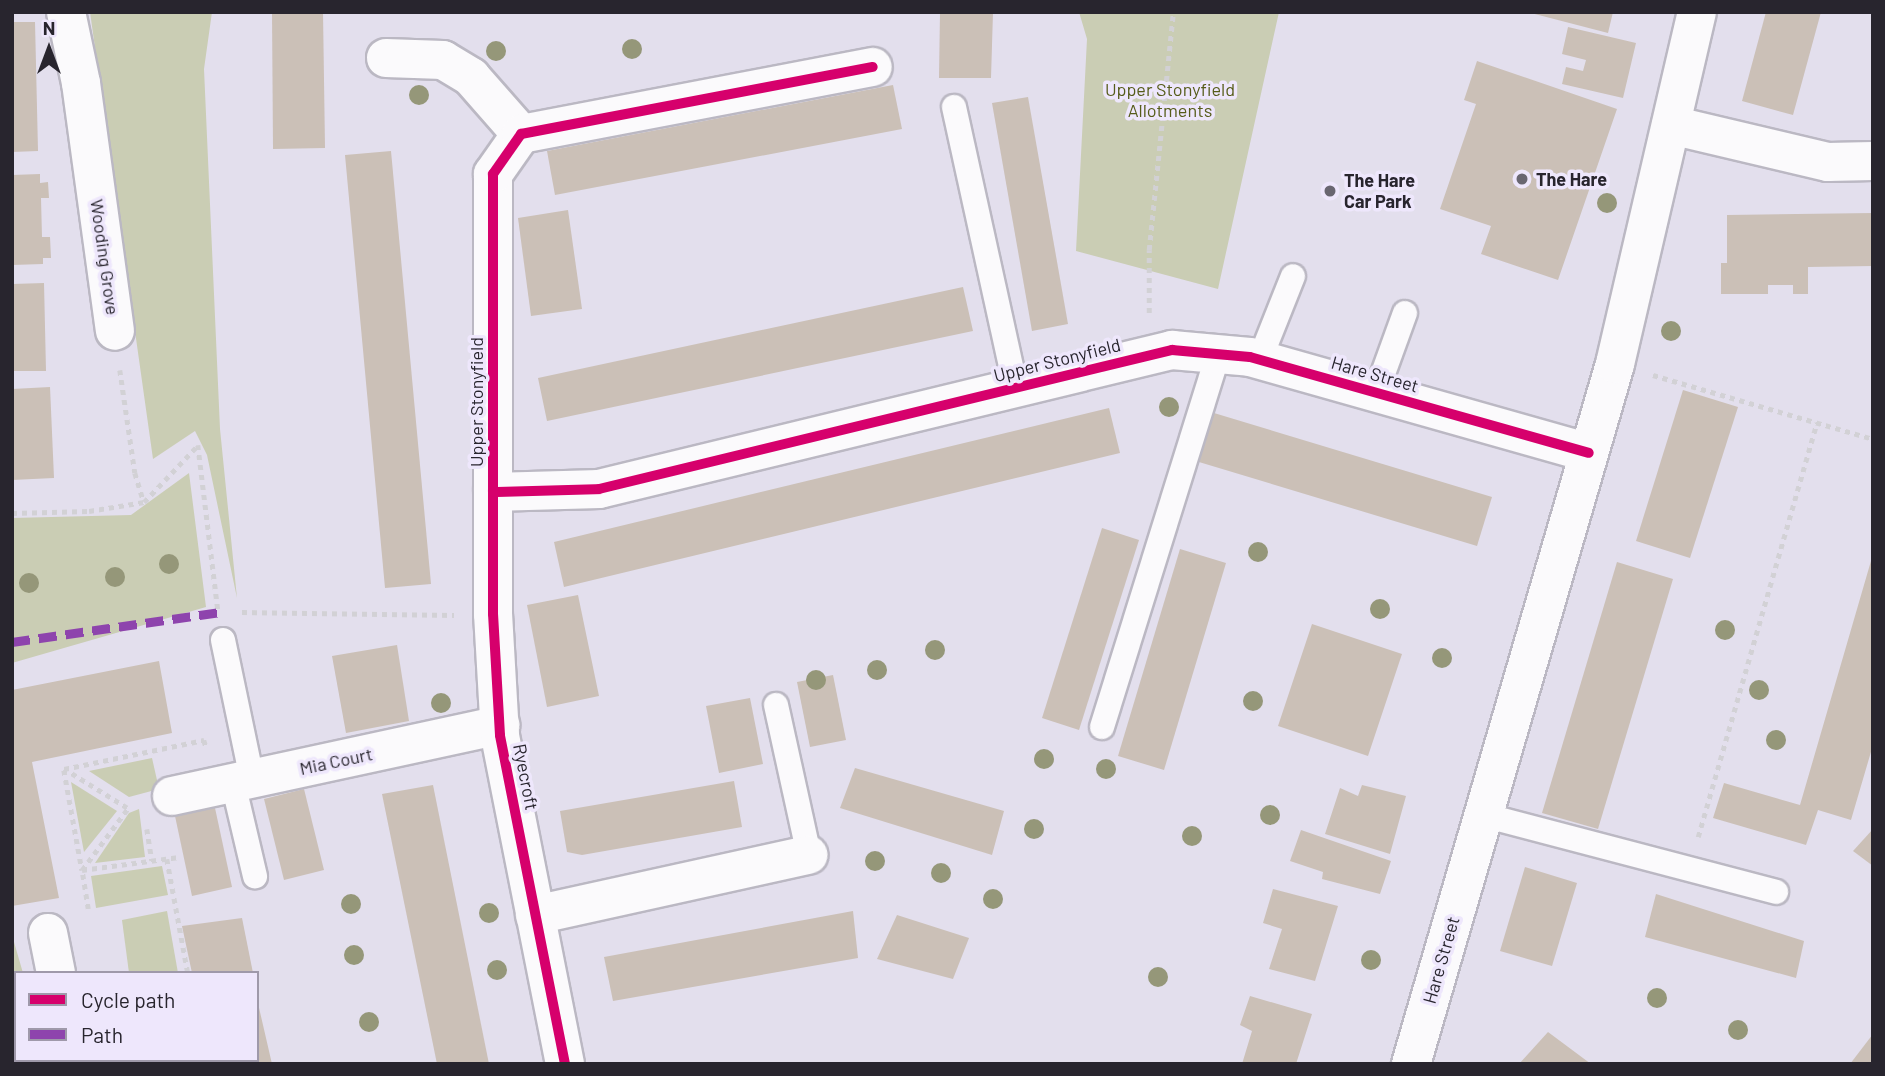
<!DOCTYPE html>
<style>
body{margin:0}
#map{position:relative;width:1885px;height:1076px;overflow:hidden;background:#e3dfed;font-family:Barlow,sans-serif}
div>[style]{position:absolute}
.green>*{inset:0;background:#cacdb4}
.building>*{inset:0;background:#cbc0b7}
.path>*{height:4.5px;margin-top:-2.25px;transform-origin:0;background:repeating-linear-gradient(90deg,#d2d1d5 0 5px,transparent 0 10px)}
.roads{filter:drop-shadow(2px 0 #bbb8c3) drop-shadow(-2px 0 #bbb8c3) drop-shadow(0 2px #bbb8c3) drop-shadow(0 -2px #bbb8c3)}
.lane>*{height:24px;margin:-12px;padding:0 12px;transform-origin:12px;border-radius:12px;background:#fbfafc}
.street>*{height:38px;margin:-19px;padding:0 19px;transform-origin:19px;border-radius:19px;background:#fbfafc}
.quiet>*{height:9px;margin-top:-4.5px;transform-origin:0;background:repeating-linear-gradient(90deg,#8e44ad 0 18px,transparent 0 27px)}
.cycleway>*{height:10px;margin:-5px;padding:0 5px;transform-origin:5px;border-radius:5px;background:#d6006c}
.trees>*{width:20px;height:20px;margin:-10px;border-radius:50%;background:#959779}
.dots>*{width:19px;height:19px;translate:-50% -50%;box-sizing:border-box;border:4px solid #eee7fc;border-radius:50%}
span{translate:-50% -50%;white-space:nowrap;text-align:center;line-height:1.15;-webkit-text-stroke:7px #eee7fc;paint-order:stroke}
.park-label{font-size:18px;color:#565c1a}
.poi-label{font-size:18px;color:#28252e;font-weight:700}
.left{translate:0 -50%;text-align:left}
.street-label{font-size:18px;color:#28252e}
.frame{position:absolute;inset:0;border:14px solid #28252e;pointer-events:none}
.legend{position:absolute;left:14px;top:971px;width:245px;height:91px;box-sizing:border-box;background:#eee7fc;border:2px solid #9f99aa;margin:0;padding:9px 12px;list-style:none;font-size:21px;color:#28252e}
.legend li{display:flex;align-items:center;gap:14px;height:35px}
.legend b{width:35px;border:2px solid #9f99aa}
.north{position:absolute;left:14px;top:14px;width:70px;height:70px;-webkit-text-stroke:5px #eee7fc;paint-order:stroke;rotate:0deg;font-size:19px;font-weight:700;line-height:28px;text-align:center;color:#28252e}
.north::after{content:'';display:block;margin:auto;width:24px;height:32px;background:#28252e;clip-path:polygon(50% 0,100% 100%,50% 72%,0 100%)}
</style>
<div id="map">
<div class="green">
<div style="clip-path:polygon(90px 12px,212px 12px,204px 69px,220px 429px,237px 598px,207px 455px,195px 431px,153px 459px)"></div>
<div style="clip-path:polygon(1079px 12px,1279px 12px,1218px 289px,1076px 251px,1087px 39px)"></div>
<div style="clip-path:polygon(189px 473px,206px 607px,12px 663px,12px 518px,131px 515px)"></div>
<div style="clip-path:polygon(152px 758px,159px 789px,129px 797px,89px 771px)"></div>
<div style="clip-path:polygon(71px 782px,117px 811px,84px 852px)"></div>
<div style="clip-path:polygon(139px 809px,145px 857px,95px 863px,129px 813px)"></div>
<div style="clip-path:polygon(162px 866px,168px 895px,96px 908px,91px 876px)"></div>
<div style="clip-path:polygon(167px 911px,178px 973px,129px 973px,122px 920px)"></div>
<div style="clip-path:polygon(12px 935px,23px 973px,16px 973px,12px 1019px)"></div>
</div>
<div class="building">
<div style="clip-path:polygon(272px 12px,323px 12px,325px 148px,273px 149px)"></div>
<div style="clip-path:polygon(940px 12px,993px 12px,991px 78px,939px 78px)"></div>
<div style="clip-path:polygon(1527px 12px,1613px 12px,1608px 33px)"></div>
<div style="clip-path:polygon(1766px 12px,1821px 12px,1793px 115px,1742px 101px)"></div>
<div style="clip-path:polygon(12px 22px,35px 22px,38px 151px,12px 152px)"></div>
<div style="clip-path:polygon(1568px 27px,1636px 43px,1623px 98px,1562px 84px,1566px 67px,1583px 71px,1586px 60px,1562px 54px)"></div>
<div style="clip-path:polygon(1477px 61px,1617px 109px,1558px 280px,1481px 254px,1491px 226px,1440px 209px,1476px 104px,1464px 100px)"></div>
<div style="clip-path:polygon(893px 85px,902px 129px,555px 195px,547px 151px)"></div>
<div style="clip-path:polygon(1028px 97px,1068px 324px,1032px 331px,992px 103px)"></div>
<div style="clip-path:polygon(391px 151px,431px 584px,385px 588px,345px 155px)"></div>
<div style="clip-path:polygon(40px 174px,40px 183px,48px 182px,49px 198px,41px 198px,42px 237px,50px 237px,51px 258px,43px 258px,43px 264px,12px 265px,12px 175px)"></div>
<div style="clip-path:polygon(568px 210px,582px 309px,531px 316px,518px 218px)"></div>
<div style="clip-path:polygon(1873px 213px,1873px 266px,1808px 267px,1808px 294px,1793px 294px,1793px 285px,1768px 285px,1768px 294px,1721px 294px,1721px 263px,1727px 263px,1727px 215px)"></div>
<div style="clip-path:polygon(44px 283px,46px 371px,12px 371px,12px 284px)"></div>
<div style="clip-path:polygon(963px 287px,973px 331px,547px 421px,538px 378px)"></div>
<div style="clip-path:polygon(50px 387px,54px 478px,12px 480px,12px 389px)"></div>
<div style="clip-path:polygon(1683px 390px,1738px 407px,1690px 558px,1636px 541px)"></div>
<div style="clip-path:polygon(1109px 408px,1120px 453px,564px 587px,554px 542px)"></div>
<div style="clip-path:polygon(1214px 413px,1492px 497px,1477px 546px,1199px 462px)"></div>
<div style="clip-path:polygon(1102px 528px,1139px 540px,1079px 730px,1042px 718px)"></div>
<div style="clip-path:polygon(1180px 549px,1226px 563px,1164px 770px,1118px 756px)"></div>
<div style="clip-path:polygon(1873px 554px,1873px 745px,1851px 820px,1818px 810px,1806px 845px,1713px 818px,1724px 783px,1800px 805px)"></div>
<div style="clip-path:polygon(1617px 562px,1673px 579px,1598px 829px,1542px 813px)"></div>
<div style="clip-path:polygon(578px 595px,599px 696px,547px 707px,527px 605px)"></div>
<div style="clip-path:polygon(1312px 624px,1402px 654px,1368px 756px,1278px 726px)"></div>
<div style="clip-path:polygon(397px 645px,409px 721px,346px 733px,332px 656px)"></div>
<div style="clip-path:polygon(159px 661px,172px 733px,32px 762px,59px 898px,12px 906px,12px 690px)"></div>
<div style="clip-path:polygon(833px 675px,846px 740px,810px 747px,797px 682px)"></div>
<div style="clip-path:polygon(750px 698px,763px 764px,719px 773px,706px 706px)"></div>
<div style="clip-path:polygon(855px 768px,1004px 811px,992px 855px,840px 808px)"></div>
<div style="clip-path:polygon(734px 781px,742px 827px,582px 855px,567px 852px,560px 811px)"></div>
<div style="clip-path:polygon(433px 785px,489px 1064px,437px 1064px,382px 794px)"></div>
<div style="clip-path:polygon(1362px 785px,1406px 796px,1390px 854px,1325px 834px,1340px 788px,1358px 796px)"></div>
<div style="clip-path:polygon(304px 789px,324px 870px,284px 880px,264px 799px)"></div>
<div style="clip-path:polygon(215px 808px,232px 887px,192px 896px,175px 816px)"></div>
<div style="clip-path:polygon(1873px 829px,1873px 866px,1853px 851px)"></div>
<div style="clip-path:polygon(1301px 830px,1391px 861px,1380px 894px,1322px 879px,1323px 872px,1290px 861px)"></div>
<div style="clip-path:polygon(1525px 867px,1577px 883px,1552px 966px,1500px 951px)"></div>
<div style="clip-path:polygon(1273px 889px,1338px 906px,1315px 981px,1269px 969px,1282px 929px,1263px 923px)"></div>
<div style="clip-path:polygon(1656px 894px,1804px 941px,1796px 978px,1645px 937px)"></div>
<div style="clip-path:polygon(853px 911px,858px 958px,613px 1001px,604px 957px)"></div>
<div style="clip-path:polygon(897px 915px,969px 938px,953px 979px,877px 959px)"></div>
<div style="clip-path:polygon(242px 918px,253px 973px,192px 973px,182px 926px)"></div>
<div style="clip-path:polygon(1250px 996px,1312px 1014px,1296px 1064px,1242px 1064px,1252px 1031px,1240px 1025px)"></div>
<div style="clip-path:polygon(257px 999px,272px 1064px,213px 1064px,213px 1060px,257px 1060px)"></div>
<div style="clip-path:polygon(1548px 1032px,1591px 1064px,1519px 1064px)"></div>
<div style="clip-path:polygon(1873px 1034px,1873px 1064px,1850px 1064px)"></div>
</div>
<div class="path">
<div style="left:1149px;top:313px;width:63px;rotate:-90deg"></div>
<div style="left:1149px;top:250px;width:239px;rotate:-84.2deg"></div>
<div style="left:120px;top:370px;width:104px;rotate:81.7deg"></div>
<div style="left:135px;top:473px;width:30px;rotate:73deg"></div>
<div style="left:1653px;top:375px;width:229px;rotate:16.2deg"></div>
<div style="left:12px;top:513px;width:77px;rotate:-1.5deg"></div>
<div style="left:89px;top:511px;width:56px;rotate:-9.3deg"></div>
<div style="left:144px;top:502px;width:79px;rotate:-46.5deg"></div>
<div style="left:198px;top:445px;width:166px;rotate:83.1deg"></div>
<div style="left:242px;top:612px;width:212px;rotate:0.8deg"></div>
<div style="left:64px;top:770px;width:102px;rotate:79.8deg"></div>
<div style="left:82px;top:870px;width:98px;rotate:-7.6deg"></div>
<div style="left:127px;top:808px;width:74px;rotate:-148.2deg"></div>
<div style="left:64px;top:769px;width:143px;rotate:-11.7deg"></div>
<div style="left:204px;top:740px;width:7px;rotate:74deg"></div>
<div style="left:147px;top:829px;width:32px;rotate:81deg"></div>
<div style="left:1698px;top:837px;width:431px;rotate:-74deg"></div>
<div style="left:167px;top:859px;width:116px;rotate:79.6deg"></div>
<div style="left:88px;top:909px;width:39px;rotate:-99deg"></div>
<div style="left:82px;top:870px;width:79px;rotate:-53.3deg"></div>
<div style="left:205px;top:1060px;width:4px;rotate:76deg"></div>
<div style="left:117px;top:1064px;width:4px;rotate:-76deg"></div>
</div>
<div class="roads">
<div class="lane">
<div style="left:954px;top:107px;width:288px;rotate:77.6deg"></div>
<div style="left:1260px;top:359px;width:89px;rotate:-68.3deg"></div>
<div style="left:1376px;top:393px;width:85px;rotate:-70.1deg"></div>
<div style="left:223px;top:640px;width:142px;rotate:78.2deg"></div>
<div style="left:776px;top:705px;width:154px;rotate:77.6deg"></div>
<div style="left:1102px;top:727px;width:391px;rotate:-72.7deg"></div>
<div style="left:233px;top:783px;width:96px;rotate:76.7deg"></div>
<div style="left:1483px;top:815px;width:303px;rotate:14.7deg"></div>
</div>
<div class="street">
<div style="left:66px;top:12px;width:73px;rotate:78.1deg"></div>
<div style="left:81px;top:83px;width:250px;rotate:82.2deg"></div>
<div style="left:386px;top:58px;width:57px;rotate:2deg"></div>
<div style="left:443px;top:60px;width:33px;rotate:31deg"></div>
<div style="left:471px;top:77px;width:76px;rotate:48.7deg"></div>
<div style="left:1671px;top:125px;width:161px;rotate:13.3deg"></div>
<div style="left:1828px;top:162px;width:45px;rotate:-1.3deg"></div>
<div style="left:493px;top:492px;width:106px;rotate:-1.6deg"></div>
<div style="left:599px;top:489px;width:590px;rotate:-13.64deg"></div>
<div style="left:1172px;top:350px;width:78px;rotate:5.1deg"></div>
<div style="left:1250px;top:357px;width:352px;rotate:15.8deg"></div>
<div style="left:172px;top:796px;width:336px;rotate:-12.2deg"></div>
<div style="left:535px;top:915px;width:280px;rotate:-12.4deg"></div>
<div style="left:48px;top:933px;width:41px;rotate:78.7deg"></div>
<div style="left:15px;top:1064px;width:5px;rotate:-53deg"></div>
<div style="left:565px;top:1064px;width:335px;rotate:-101.2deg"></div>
<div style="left:500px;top:735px;width:121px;rotate:-93.3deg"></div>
<div style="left:493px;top:614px;width:440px;rotate:-90deg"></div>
<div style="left:493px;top:174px;width:49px;rotate:-55deg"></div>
<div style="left:521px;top:134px;width:358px;rotate:-10.8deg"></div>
<div style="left:1411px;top:1064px;width:729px;rotate:-73.75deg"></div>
<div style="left:1615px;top:364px;width:361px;rotate:-76.9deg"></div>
</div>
</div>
<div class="quiet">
<div style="left:12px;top:642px;width:209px;rotate:-8.2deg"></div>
</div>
<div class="cycleway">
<div style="left:493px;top:492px;width:106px;rotate:-1.6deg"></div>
<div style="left:599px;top:489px;width:590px;rotate:-13.64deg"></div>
<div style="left:1172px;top:350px;width:78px;rotate:5.1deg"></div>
<div style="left:1250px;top:357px;width:352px;rotate:15.8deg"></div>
<div style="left:565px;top:1064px;width:335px;rotate:-101.2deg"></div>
<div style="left:500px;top:735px;width:121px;rotate:-93.3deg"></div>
<div style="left:493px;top:614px;width:440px;rotate:-90deg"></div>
<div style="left:493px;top:174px;width:49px;rotate:-55deg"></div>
<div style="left:521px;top:134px;width:358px;rotate:-10.8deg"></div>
</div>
<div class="trees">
<div style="left:632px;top:49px"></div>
<div style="left:496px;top:51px"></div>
<div style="left:419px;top:95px"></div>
<div style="left:1607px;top:203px"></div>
<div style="left:1671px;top:331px"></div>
<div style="left:1169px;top:407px"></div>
<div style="left:1258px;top:552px"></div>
<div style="left:169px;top:564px"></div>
<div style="left:115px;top:577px"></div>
<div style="left:29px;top:583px"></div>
<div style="left:1380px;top:609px"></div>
<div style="left:1725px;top:630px"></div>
<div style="left:935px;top:650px"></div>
<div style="left:1442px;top:658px"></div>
<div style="left:877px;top:670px"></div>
<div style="left:816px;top:680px"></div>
<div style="left:1759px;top:690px"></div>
<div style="left:1253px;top:701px"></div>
<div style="left:441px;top:703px"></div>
<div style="left:1776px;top:740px"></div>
<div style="left:1044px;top:759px"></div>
<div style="left:1106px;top:769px"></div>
<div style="left:1270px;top:815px"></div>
<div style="left:1034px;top:829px"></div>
<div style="left:1192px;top:836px"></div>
<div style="left:875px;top:861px"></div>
<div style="left:941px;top:873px"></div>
<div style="left:993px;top:899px"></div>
<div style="left:351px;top:904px"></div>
<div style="left:489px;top:913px"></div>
<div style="left:354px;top:955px"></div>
<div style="left:1371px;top:960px"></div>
<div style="left:497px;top:970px"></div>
<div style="left:1158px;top:977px"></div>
<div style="left:1657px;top:998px"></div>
<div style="left:369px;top:1022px"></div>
<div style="left:1738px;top:1030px"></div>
</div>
<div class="dots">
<div style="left:1522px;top:179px;background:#696671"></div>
<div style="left:1330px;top:191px;background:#696671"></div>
</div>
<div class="park-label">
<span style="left:1170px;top:100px">Upper Stonyfield<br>Allotments</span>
</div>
<div class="poi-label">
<span class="left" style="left:1536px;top:179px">The Hare</span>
<span class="left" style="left:1344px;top:191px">The Hare<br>Car Park</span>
</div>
<div class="street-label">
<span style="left:105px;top:257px;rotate:82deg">Wooding Grove</span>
<span style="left:1057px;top:360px;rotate:-14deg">Upper Stonyfield</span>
<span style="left:1375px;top:374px;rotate:16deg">Hare Street</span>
<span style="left:476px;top:402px;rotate:-90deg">Upper Stonyfield</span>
<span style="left:336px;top:761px;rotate:-12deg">Mia Court</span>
<span style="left:526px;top:777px;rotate:79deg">Ryecroft</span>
<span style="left:1441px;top:960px;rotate:-74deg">Hare Street</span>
</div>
<div class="frame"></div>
<ul class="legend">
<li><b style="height:9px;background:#d6006c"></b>Cycle path</li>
<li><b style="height:9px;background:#8e44ad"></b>Path</li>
</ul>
<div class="north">N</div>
</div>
